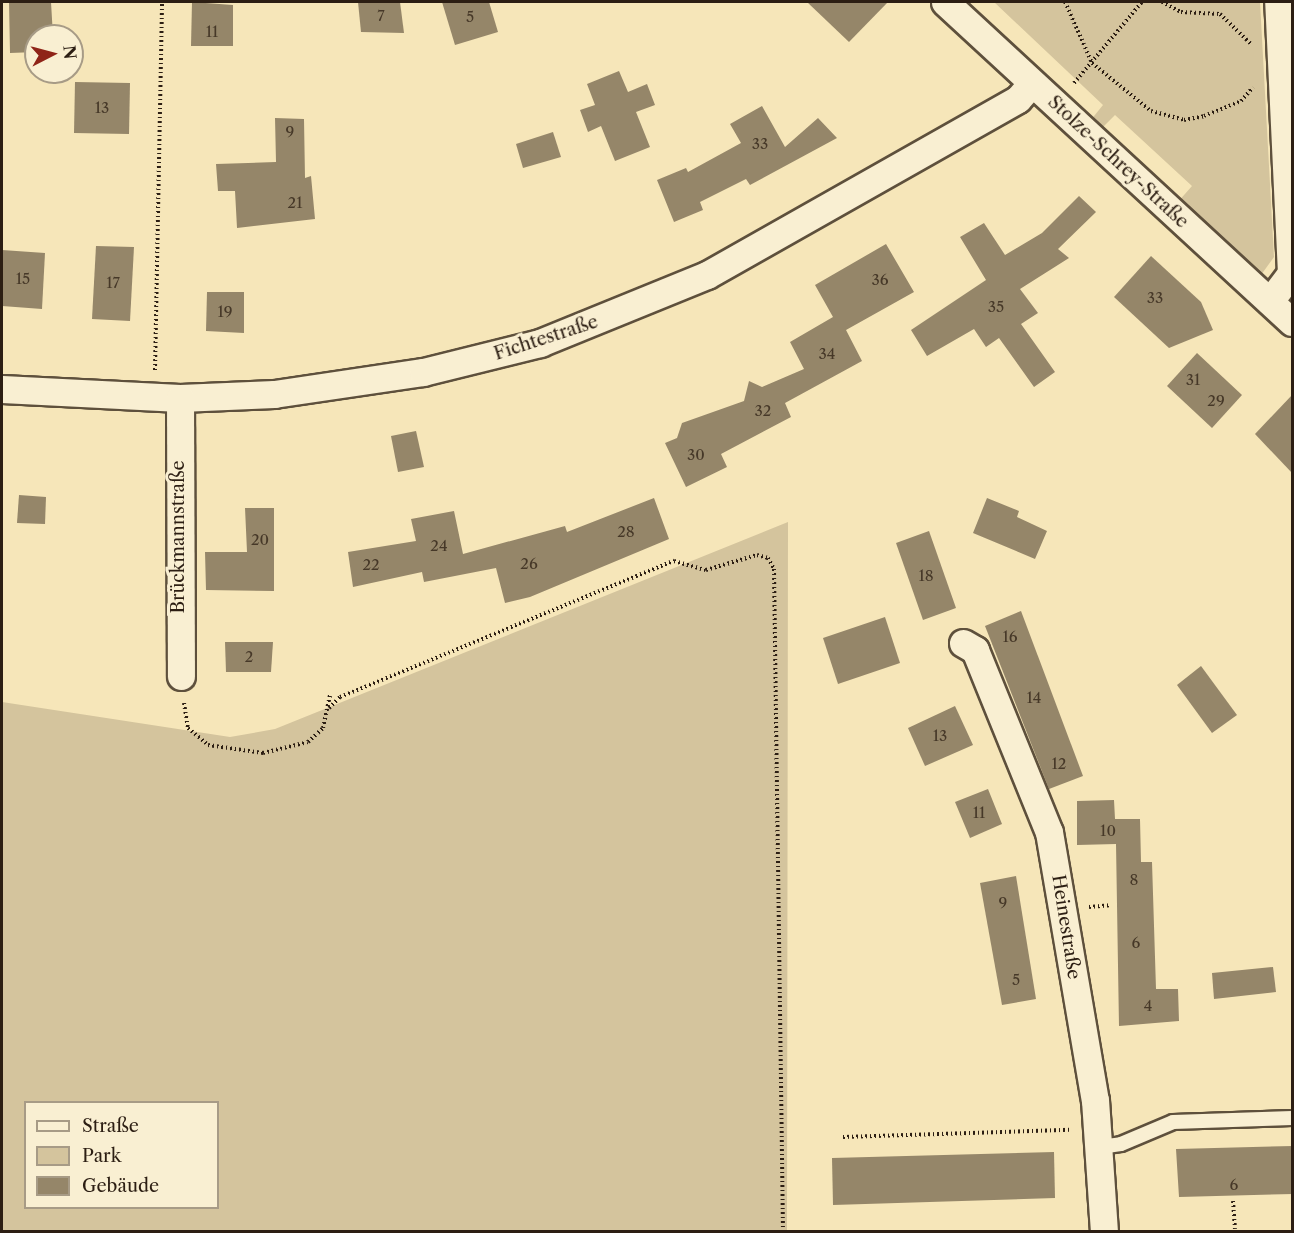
<!DOCTYPE html>
<meta charset="utf-8">
<style>
body{margin:0}
#map{position:relative;width:1294px;height:1233px;overflow:hidden;background:#f6e6b9;font-family:"Libre Caslon Text",serif}
div>[style]{position:absolute}
.green>*{inset:0;background:#d4c49d}
.building>*{inset:0;background:#958669}
.path>*{height:4px;margin-top:-2px;transform-origin:0;background:repeating-linear-gradient(90deg,#2c1e13 0 1.5px,transparent 0 4.5px)}
.roads{filter:drop-shadow(2px 0 #5e503c) drop-shadow(-2px 0 #5e503c) drop-shadow(0 2px #5e503c) drop-shadow(0 -2px #5e503c)}
.service>*{height:14px;margin:-7px;padding:0 7px;transform-origin:7px;border-radius:7px;background:#f9efd2}
.minor>*{height:27px;margin:-13.5px;padding:0 13.5px;transform-origin:13.5px;border-radius:13.5px;background:#f9efd2}
span{translate:-50% -50%;white-space:nowrap;text-align:center;line-height:1.15;-webkit-text-stroke:6px #f9efd2;paint-order:stroke}
.number-label{font-size:15px;color:#463828}
.number-label span{-webkit-text-stroke-width:0}
.street-label{font-size:18px;color:#2c1e13}
.frame{position:absolute;inset:0;border:3px solid #2c1e13;pointer-events:none}
.legend{position:absolute;left:24px;top:1101px;width:195px;height:108px;box-sizing:border-box;background:#f9efd2;border:2px solid #a79b86;margin:0;padding:8px 10px;list-style:none;font-size:18px;color:#2c1e13}
.legend li{display:flex;align-items:center;gap:12px;height:30px}
.legend b{width:30px;border:2px solid #a79b86}
.north{position:absolute;left:24px;top:24px;width:60px;height:60px;box-sizing:border-box;background:#f9efd2;border:2px solid #a79b86;border-radius:50%;rotate:84deg;font-size:16px;font-weight:700;line-height:24px;text-align:center;color:#2c1e13}
.north::after{content:'';display:block;margin:auto;width:21px;height:27px;background:#8f2418;clip-path:polygon(50% 0,100% 100%,50% 72%,0 100%)}
</style>
<div id="map">
<div class="green">
<div style="clip-path:polygon(994px 2px,1260px 2px,1274px 257px,1261px 275px,1177px 203px,1192px 186px,1115px 115px,1100px 130px,1090px 121px,1103px 105px)"></div>
<div style="clip-path:polygon(evenodd,788px 522px,787px 1231px,2px 1231px,2px 702px,230px 737px,275px 729px,788px 522px,26px 1102px,218px 1102px,218px 1208px,26px 1208px,26px 1102px)"></div>
</div>
<div class="building">
<div style="clip-path:polygon(9px 2px,51px 2px,53px 36px,36px 36px,36px 52px,10px 53px)"></div>
<div style="clip-path:polygon(192px 2px,233px 5px,233px 46px,191px 46px)"></div>
<div style="clip-path:polygon(358px 2px,400px 2px,404px 33px,361px 32px)"></div>
<div style="clip-path:polygon(442px 2px,489px 2px,498px 32px,455px 45px)"></div>
<div style="clip-path:polygon(807px 2px,888px 2px,849px 42px)"></div>
<div style="clip-path:polygon(619px 71px,628px 92px,647px 84px,655px 105px,636px 112px,650px 147px,615px 161px,601px 126px,588px 132px,580px 110px,595px 105px,587px 84px)"></div>
<div style="clip-path:polygon(75px 82px,130px 83px,129px 134px,74px 133px)"></div>
<div style="clip-path:polygon(762px 106px,785px 147px,818px 118px,837px 138px,750px 185px,746px 179px,700px 202px,703px 210px,674px 222px,657px 180px,686px 168px,688px 172px,741px 143px,730px 124px)"></div>
<div style="clip-path:polygon(275px 118px,304px 119px,305px 178px,311px 176px,315px 219px,237px 228px,235px 191px,218px 191px,216px 164px,276px 162px)"></div>
<div style="clip-path:polygon(553px 132px,561px 157px,523px 168px,516px 144px)"></div>
<div style="clip-path:polygon(1079px 196px,1096px 212px,1058px 249px,1069px 258px,1020px 289px,1038px 313px,1021px 324px,1055px 372px,1034px 387px,999px 338px,986px 347px,974px 329px,927px 356px,911px 330px,986px 280px,960px 237px,984px 223px,1005px 255px,1042px 233px)"></div>
<div style="clip-path:polygon(886px 244px,914px 292px,846px 330px,862px 361px,785px 403px,791px 417px,721px 454px,727px 467px,686px 487px,665px 443px,677px 438px,682px 423px,744px 401px,749px 381px,762px 387px,804px 369px,790px 342px,833px 317px,815px 285px)"></div>
<div style="clip-path:polygon(96px 246px,134px 247px,130px 321px,92px 319px)"></div>
<div style="clip-path:polygon(2px 250px,45px 253px,42px 309px,2px 306px)"></div>
<div style="clip-path:polygon(1151px 256px,1201px 302px,1213px 330px,1169px 348px,1114px 297px)"></div>
<div style="clip-path:polygon(207px 292px,244px 292px,244px 333px,206px 331px)"></div>
<div style="clip-path:polygon(1197px 353px,1242px 395px,1212px 428px,1167px 386px)"></div>
<div style="clip-path:polygon(1293px 394px,1293px 474px,1255px 434px)"></div>
<div style="clip-path:polygon(416px 431px,424px 467px,398px 472px,391px 436px)"></div>
<div style="clip-path:polygon(19px 495px,46px 497px,45px 524px,17px 523px)"></div>
<div style="clip-path:polygon(654px 498px,669px 539px,530px 597px,505px 603px,496px 568px,424px 582px,422px 572px,353px 587px,348px 552px,416px 541px,411px 519px,454px 511px,463px 554px,565px 526px,567px 532px)"></div>
<div style="clip-path:polygon(987px 498px,1019px 511px,1017px 517px,1047px 531px,1035px 559px,973px 533px)"></div>
<div style="clip-path:polygon(245px 508px,274px 508px,274px 591px,206px 590px,205px 552px,247px 552px)"></div>
<div style="clip-path:polygon(929px 531px,956px 608px,923px 620px,896px 543px)"></div>
<div style="clip-path:polygon(1021px 611px,1083px 776px,1049px 789px,985px 626px)"></div>
<div style="clip-path:polygon(885px 617px,900px 663px,838px 684px,823px 638px)"></div>
<div style="clip-path:polygon(225px 642px,273px 642px,271px 672px,226px 672px)"></div>
<div style="clip-path:polygon(1201px 666px,1237px 715px,1212px 733px,1177px 685px)"></div>
<div style="clip-path:polygon(955px 706px,973px 745px,925px 766px,908px 728px)"></div>
<div style="clip-path:polygon(988px 789px,1002px 824px,970px 838px,955px 802px)"></div>
<div style="clip-path:polygon(1114px 800px,1115px 819px,1140px 819px,1141px 862px,1152px 862px,1156px 989px,1178px 989px,1179px 1021px,1119px 1026px,1116px 844px,1077px 845px,1077px 801px)"></div>
<div style="clip-path:polygon(1016px 876px,1036px 999px,1002px 1005px,980px 883px)"></div>
<div style="clip-path:polygon(1273px 967px,1276px 992px,1214px 999px,1212px 973px)"></div>
<div style="clip-path:polygon(1293px 1146px,1293px 1194px,1179px 1197px,1176px 1149px)"></div>
<div style="clip-path:polygon(1054px 1152px,1055px 1198px,833px 1205px,832px 1158px)"></div>
</div>
<div class="path">
<div style="left:1065px;top:2px;width:67px;rotate:66.1deg"></div>
<div style="left:1092px;top:63px;width:76px;rotate:39.1deg"></div>
<div style="left:1151px;top:111px;width:34px;rotate:15deg"></div>
<div style="left:1184px;top:120px;width:20px;rotate:-11deg"></div>
<div style="left:1204px;top:116px;width:40px;rotate:-22deg"></div>
<div style="left:1241px;top:101px;width:18px;rotate:-49deg"></div>
<div style="left:1162px;top:2px;width:21px;rotate:28deg"></div>
<div style="left:1181px;top:12px;width:39px;rotate:3deg"></div>
<div style="left:1220px;top:14px;width:43px;rotate:44.1deg"></div>
<div style="left:1074px;top:83px;width:106px;rotate:-50deg"></div>
<div style="left:155px;top:370px;width:368px;rotate:-88.9deg"></div>
<div style="left:184px;top:703px;width:25px;rotate:81deg"></div>
<div style="left:188px;top:728px;width:26px;rotate:40deg"></div>
<div style="left:208px;top:745px;width:56px;rotate:8.3deg"></div>
<div style="left:263px;top:753px;width:46px;rotate:-13.7deg"></div>
<div style="left:308px;top:742px;width:21px;rotate:-43deg"></div>
<div style="left:323px;top:728px;width:34px;rotate:-78deg"></div>
<div style="left:329px;top:708px;width:16px;rotate:-45deg"></div>
<div style="left:340px;top:697px;width:361px;rotate:-22.2deg"></div>
<div style="left:674px;top:561px;width:33px;rotate:16deg"></div>
<div style="left:706px;top:570px;width:53px;rotate:-16.4deg"></div>
<div style="left:757px;top:555px;width:11px;rotate:15deg"></div>
<div style="left:768px;top:558px;width:13px;rotate:61deg"></div>
<div style="left:774px;top:569px;width:663px;rotate:89.22deg"></div>
<div style="left:1089px;top:907px;width:21px;rotate:-5deg"></div>
<div style="left:843px;top:1137px;width:227px;rotate:-1.8deg"></div>
<div style="left:1233px;top:1201px;width:28px;rotate:86deg"></div>
</div>
<div class="roads">
<div class="service">
<div style="left:1100px;top:1147px;width:21px;rotate:-8deg"></div>
<div style="left:1121px;top:1144px;width:56px;rotate:-22.9deg"></div>
<div style="left:1173px;top:1122px;width:119px;rotate:-1.9deg"></div>
</div>
<div class="minor">
<div style="left:945px;top:2px;width:472px;rotate:42.7deg"></div>
<div style="left:1270px;top:301px;width:35px;rotate:-53deg"></div>
<div style="left:1291px;top:273px;width:271px;rotate:-92.7deg"></div>
<div style="left:2px;top:389px;width:178px;rotate:2.9deg"></div>
<div style="left:180px;top:398px;width:94px;rotate:-2.4deg"></div>
<div style="left:274px;top:394px;width:151px;rotate:-8.4deg"></div>
<div style="left:423px;top:372px;width:121px;rotate:-13.9deg"></div>
<div style="left:540px;top:343px;width:180px;rotate:-22.2deg"></div>
<div style="left:707px;top:275px;width:357px;rotate:-29.5deg"></div>
<div style="left:1018px;top:99px;width:21px;rotate:-49deg"></div>
<div style="left:180px;top:398px;width:278px;rotate:89.8deg"></div>
<div style="left:963px;top:643px;width:14px;rotate:30deg"></div>
<div style="left:975px;top:650px;width:196px;rotate:67.9deg"></div>
<div style="left:1049px;top:832px;width:272px;rotate:80.3deg"></div>
<div style="left:1095px;top:1100px;width:132px;rotate:86.1deg"></div>
</div>
</div>
<div class="number-label">
<span style="left:381px;top:16px">7</span>
<span style="left:470px;top:17px">5</span>
<span style="left:212px;top:32px">11</span>
<span style="left:102px;top:108px">13</span>
<span style="left:290px;top:132px">9</span>
<span style="left:760px;top:144px">33</span>
<span style="left:295px;top:203px">21</span>
<span style="left:23px;top:279px">15</span>
<span style="left:880px;top:280px">36</span>
<span style="left:113px;top:283px">17</span>
<span style="left:1155px;top:298px">33</span>
<span style="left:996px;top:307px">35</span>
<span style="left:225px;top:312px">19</span>
<span style="left:827px;top:354px">34</span>
<span style="left:1193px;top:380px">31</span>
<span style="left:1216px;top:401px">29</span>
<span style="left:763px;top:411px">32</span>
<span style="left:696px;top:455px">30</span>
<span style="left:626px;top:532px">28</span>
<span style="left:260px;top:540px">20</span>
<span style="left:439px;top:546px">24</span>
<span style="left:529px;top:564px">26</span>
<span style="left:371px;top:565px">22</span>
<span style="left:926px;top:576px">18</span>
<span style="left:1010px;top:637px">16</span>
<span style="left:249px;top:657px">2</span>
<span style="left:1034px;top:698px">14</span>
<span style="left:940px;top:736px">13</span>
<span style="left:1059px;top:764px">12</span>
<span style="left:979px;top:813px">11</span>
<span style="left:1108px;top:831px">10</span>
<span style="left:1134px;top:880px">8</span>
<span style="left:1003px;top:903px">9</span>
<span style="left:1136px;top:943px">6</span>
<span style="left:1016px;top:980px">5</span>
<span style="left:1148px;top:1006px">4</span>
<span style="left:1234px;top:1185px">6</span>
</div>
<div class="street-label">
<span style="left:1118px;top:162px;rotate:43deg">Stolze-Schrey-Straße</span>
<span style="left:546px;top:338px;rotate:-18deg">Fichtestraße</span>
<span style="left:178px;top:537px;rotate:-90deg">Brückmannstraße</span>
<span style="left:1066px;top:927px;rotate:81deg">Heinestraße</span>
</div>
<div class="frame"></div>
<ul class="legend">
<li><b style="height:8px;background:#f9efd2"></b>Straße</li>
<li><b style="height:16px;background:#d4c49d"></b>Park</li>
<li><b style="height:16px;background:#958669"></b>Gebäude</li>
</ul>
<div class="north">N</div>
</div>
